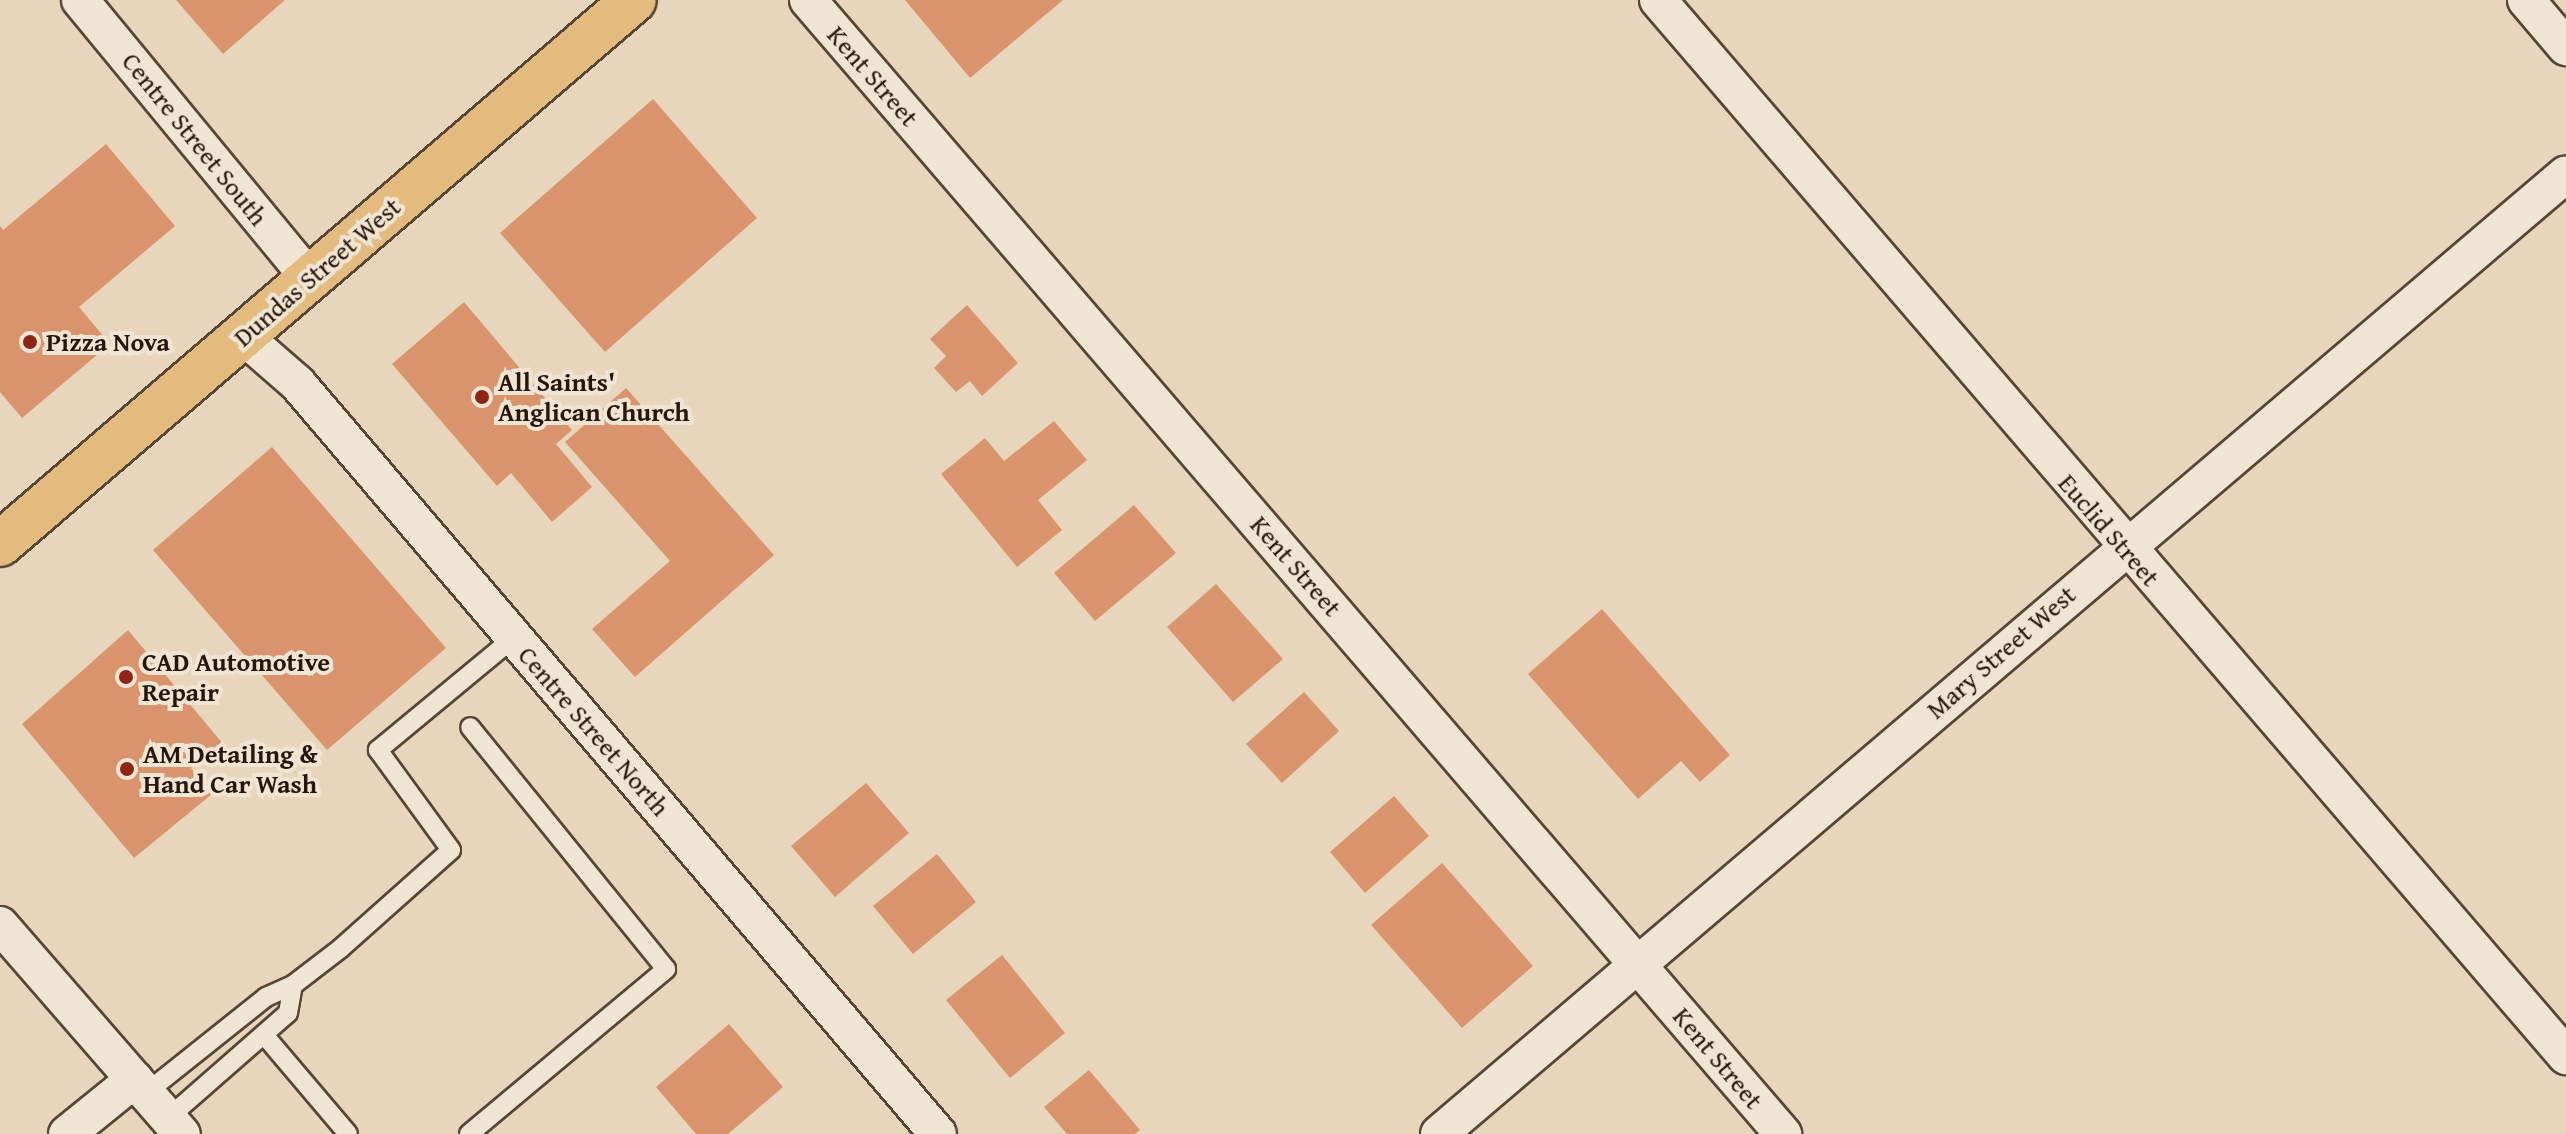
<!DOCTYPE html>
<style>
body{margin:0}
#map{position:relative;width:2566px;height:1134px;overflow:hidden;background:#e8d6bc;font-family:"Gentium Book Plus",serif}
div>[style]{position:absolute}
.building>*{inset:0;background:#d9946e}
.roads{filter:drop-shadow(2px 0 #574637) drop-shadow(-2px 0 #574637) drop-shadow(0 2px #574637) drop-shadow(0 -2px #574637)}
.service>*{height:18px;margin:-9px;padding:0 9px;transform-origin:9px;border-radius:9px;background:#f0e4d3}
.minor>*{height:36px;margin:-18px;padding:0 18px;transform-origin:18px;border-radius:18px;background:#f0e4d3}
.primary>*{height:44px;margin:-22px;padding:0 22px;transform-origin:22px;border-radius:22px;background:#e4bb7e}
.dots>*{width:22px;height:22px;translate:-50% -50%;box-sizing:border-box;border:4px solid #f0e4d3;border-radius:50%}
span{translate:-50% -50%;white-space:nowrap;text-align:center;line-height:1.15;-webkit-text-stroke:8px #f0e4d3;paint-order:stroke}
.street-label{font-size:26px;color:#27160b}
.poi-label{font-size:26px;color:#27160b;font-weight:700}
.left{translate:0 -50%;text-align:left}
</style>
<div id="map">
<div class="building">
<div style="clip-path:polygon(176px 0,285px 0,223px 54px)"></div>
<div style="clip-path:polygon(905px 0,1063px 0,970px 78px)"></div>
<div style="clip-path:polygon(653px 99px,757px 218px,605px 352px,500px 233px)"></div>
<div style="clip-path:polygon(106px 144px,175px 226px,79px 307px,110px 344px,22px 418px,0 392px,0 226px,3px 230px)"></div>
<div style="clip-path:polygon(464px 302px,572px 430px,556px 444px,592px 487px,552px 522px,511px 473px,497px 486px,392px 364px)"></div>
<div style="clip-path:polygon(967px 305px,1018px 363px,982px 396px,970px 381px,956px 392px,934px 368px,946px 356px,930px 339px)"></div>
<div style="clip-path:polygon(626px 388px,774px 555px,635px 677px,592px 629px,670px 561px,565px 442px)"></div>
<div style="clip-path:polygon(1054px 421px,1087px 460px,1038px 500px,1062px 530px,1017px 567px,941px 474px,985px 438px,1004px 461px)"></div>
<div style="clip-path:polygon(272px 447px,446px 648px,327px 750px,153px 550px)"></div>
<div style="clip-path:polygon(1134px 505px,1176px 553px,1095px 621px,1054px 573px)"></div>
<div style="clip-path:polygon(1216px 584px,1283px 659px,1233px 702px,1167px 627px)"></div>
<div style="clip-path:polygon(1602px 609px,1730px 755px,1700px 782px,1681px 761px,1638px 799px,1528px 674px)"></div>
<div style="clip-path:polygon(128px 630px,224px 745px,191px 768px,212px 794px,134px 858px,22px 724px)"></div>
<div style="clip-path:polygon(1304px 692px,1339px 731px,1282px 783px,1246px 744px)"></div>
<div style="clip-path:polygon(866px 783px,909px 833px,835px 897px,791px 846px)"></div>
<div style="clip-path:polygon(1394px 796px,1429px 836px,1365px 893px,1330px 852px)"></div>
<div style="clip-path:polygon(937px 854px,976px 902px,913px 954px,873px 906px)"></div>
<div style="clip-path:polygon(1442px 863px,1533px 966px,1462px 1028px,1371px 925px)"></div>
<div style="clip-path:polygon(1002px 955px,1065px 1033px,1010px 1078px,946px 1000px)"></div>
<div style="clip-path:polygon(729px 1024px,783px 1087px,728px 1134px,696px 1134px,656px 1087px)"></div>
<div style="clip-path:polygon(1089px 1070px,1140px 1130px,1135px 1134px,1067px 1134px,1044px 1107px)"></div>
</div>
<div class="roads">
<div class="service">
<div style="left:265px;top:1036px;width:128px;rotate:49.7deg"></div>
<div style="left:147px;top:1092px;width:152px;rotate:-38.6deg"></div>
<div style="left:266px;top:997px;width:30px;rotate:-24deg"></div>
<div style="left:293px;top:985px;width:61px;rotate:-37.6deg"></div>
<div style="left:341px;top:948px;width:147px;rotate:-41.7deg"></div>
<div style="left:451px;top:850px;width:124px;rotate:-126.1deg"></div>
<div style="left:378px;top:750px;width:174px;rotate:-39.6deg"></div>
<div style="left:168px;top:1118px;width:159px;rotate:-41.2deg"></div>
<div style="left:288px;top:1013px;width:28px;rotate:-80deg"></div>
<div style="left:469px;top:1134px;width:257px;rotate:-39.9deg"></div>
<div style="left:666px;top:969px;width:311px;rotate:-129deg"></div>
</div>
<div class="minor">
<div style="left:80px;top:0;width:362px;rotate:50.5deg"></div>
<div style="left:808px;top:0;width:1496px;rotate:49.31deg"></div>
<div style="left:1658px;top:0;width:1393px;rotate:49.31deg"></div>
<div style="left:2526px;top:0;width:62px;rotate:49.6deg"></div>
<div style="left:243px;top:336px;width:72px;rotate:41deg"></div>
<div style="left:297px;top:383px;width:987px;rotate:49.52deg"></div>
<div style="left:0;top:925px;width:277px;rotate:49deg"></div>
<div style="left:67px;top:1134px;width:87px;rotate:-39deg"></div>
<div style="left:1439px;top:1134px;width:1480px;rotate:-40.42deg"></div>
</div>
<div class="primary">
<div style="left:0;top:544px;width:835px;rotate:-40.63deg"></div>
</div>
</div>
<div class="dots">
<div style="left:30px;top:342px;background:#8f2418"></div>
<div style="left:482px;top:397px;background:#8f2418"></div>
<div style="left:126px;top:677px;background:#8f2418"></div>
<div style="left:127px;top:769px;background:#8f2418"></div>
</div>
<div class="street-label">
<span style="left:873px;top:76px;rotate:49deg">Kent Street</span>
<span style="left:195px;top:139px;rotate:51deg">Centre Street South</span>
<span style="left:317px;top:272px;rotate:-41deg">Dundas Street West</span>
<span style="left:2109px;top:530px;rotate:49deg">Euclid Street</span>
<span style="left:1296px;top:566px;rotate:49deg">Kent Street</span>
<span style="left:2001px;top:652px;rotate:-41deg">Mary Street West</span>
<span style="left:594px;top:731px;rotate:49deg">Centre Street North</span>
<span style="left:1718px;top:1058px;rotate:50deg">Kent Street</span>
</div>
<div class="poi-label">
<span class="left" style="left:46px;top:342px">Pizza Nova</span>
<span class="left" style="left:498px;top:397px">All Saints'<br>Anglican Church</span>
<span class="left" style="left:142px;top:677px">CAD Automotive<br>Repair</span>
<span class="left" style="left:143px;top:769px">AM Detailing &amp;<br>Hand Car Wash</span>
</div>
</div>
